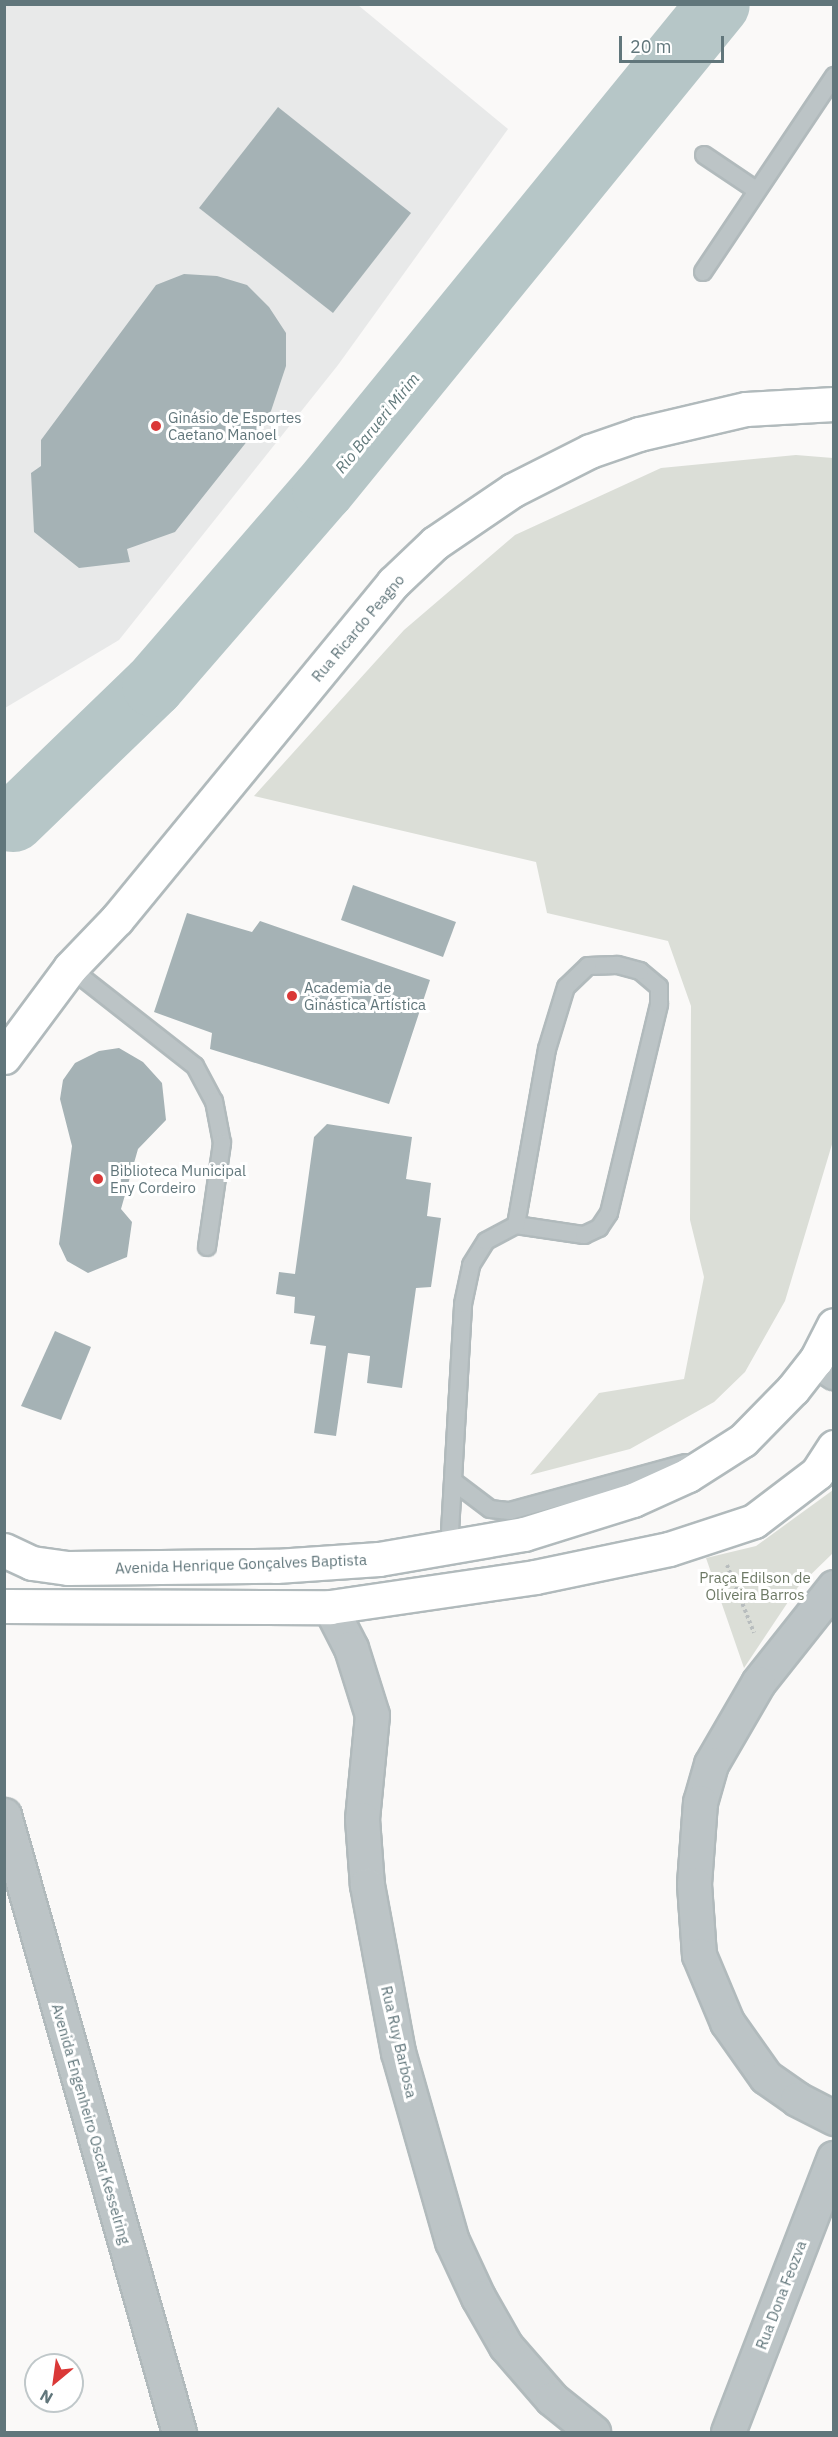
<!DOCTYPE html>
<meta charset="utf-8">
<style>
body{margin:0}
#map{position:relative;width:838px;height:2437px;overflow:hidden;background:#faf9f8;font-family:"IBM Plex Sans",sans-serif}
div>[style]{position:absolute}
.built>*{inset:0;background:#e8e9e9}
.green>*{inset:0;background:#dbded7}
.river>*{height:63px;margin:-31.5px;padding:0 31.5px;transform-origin:31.5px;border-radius:31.5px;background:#b6c6c7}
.building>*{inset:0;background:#a5b2b5}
.path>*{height:4px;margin-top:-2px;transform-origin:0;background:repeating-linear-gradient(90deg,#b8bdbe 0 3px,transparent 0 6px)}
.roads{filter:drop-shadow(2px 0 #b1babc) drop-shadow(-2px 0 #b1babc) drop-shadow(0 2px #b1babc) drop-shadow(0 -2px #b1babc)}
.lane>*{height:16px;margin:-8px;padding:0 8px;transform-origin:8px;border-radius:8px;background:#bcc4c6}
.street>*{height:33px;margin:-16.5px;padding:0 16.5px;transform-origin:16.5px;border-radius:16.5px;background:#bcc4c6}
.secondary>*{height:33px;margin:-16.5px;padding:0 16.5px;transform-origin:16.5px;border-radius:16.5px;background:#fff}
.dots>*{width:16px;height:16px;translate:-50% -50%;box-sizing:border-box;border:3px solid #fff;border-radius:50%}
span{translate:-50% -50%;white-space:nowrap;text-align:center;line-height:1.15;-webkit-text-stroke:6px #fff;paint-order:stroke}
.poi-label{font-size:15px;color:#61767b}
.left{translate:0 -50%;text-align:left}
.street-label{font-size:15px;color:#61767b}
.park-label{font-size:15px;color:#6d7965}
.water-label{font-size:16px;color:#61797b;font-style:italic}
.frame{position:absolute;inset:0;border:6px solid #61767b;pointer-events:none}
.north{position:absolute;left:24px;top:2353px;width:60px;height:60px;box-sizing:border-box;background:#fff;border:2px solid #c0c8ca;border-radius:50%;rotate:209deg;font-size:16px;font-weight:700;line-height:24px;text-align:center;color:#61767b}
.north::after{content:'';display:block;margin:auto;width:21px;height:27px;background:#da3837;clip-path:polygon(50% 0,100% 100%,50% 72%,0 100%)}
.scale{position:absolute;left:619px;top:36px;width:105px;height:27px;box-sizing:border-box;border:3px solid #61767b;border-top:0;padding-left:8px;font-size:18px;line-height:21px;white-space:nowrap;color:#61767b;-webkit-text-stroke:4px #fff;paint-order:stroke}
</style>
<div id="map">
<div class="built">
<div style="clip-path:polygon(4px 5px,358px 5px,508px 129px,338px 365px,119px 640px,5px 708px)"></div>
</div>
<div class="green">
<div style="clip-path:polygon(796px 455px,833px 458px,833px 1141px,785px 1301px,745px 1372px,714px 1402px,630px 1449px,530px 1475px,599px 1393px,684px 1379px,704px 1277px,690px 1220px,691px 1006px,668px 941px,547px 913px,536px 862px,254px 796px,404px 630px,515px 535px,661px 468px)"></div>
<div style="clip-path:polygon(833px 1490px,833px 1553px,798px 1587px,744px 1668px,706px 1558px,756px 1546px)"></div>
</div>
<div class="river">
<div style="left:13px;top:820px;width:194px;rotate:-44deg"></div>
<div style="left:153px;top:685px;width:259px;rotate:-49.1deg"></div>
<div style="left:323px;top:489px;width:625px;rotate:-50.84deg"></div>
</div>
<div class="building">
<div style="clip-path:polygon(278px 107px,411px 213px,333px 313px,199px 208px)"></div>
<div style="clip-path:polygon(184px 274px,217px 276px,247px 285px,269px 307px,286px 333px,286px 366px,271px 411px,175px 532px,127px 549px,130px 562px,79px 568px,34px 532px,31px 473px,41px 466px,41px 440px,156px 285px)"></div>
<div style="clip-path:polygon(353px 885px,456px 922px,443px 957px,341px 920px)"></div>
<div style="clip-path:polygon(187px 913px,252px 932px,260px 921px,430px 980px,389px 1104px,210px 1049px,212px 1033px,154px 1012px)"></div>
<div style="clip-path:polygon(119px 1048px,143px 1062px,162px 1083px,166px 1120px,138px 1149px,121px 1209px,132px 1222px,127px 1257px,88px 1273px,67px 1261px,59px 1244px,72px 1146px,60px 1099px,63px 1080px,75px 1063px,99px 1051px)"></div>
<div style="clip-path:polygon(327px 1124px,412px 1137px,406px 1179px,431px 1183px,427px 1216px,441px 1218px,431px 1287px,416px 1288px,402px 1388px,367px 1383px,370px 1356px,348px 1353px,336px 1436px,314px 1433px,326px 1346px,310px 1344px,315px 1316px,294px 1313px,295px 1297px,276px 1294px,279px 1272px,295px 1274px,314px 1137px)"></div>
<div style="clip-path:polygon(55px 1331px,91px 1347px,61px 1420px,21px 1406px)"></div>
</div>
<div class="path">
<div style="left:727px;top:1565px;width:73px;rotate:68.3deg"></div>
</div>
<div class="roads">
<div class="lane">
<div style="left:704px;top:155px;width:63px;rotate:33.9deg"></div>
<div style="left:703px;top:272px;width:236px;rotate:-56.2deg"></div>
<div style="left:70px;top:968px;width:159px;rotate:38.1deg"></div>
<div style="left:195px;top:1066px;width:40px;rotate:62deg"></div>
<div style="left:214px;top:1101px;width:43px;rotate:79.2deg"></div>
<div style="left:222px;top:1143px;width:105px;rotate:98.2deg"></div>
<div style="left:453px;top:1481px;width:46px;rotate:37.1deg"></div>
<div style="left:490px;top:1509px;width:20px;rotate:6deg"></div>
<div style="left:510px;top:1511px;width:182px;rotate:-15.3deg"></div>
<div style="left:449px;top:1549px;width:245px;rotate:-86.7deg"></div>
<div style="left:463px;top:1304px;width:40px;rotate:-78deg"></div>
<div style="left:471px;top:1265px;width:28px;rotate:-58deg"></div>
<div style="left:486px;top:1241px;width:34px;rotate:-28deg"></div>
<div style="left:516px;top:1225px;width:69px;rotate:8.4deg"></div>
<div style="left:584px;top:1235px;width:17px;rotate:-25deg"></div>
<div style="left:599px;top:1228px;width:18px;rotate:-56deg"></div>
<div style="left:609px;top:1213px;width:215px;rotate:-76.5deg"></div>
<div style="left:659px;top:1004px;width:17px;rotate:-90deg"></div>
<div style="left:659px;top:987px;width:25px;rotate:-140deg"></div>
<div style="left:640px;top:971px;width:24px;rotate:-165deg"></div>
<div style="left:617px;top:965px;width:29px;rotate:178deg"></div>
<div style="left:588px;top:966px;width:30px;rotate:136deg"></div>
<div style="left:566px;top:987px;width:65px;rotate:107deg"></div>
<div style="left:547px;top:1049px;width:179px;rotate:100deg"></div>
</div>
<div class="street">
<div style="left:816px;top:1360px;width:22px;rotate:34deg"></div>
<div style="left:834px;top:1587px;width:122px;rotate:128.4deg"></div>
<div style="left:758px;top:1683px;width:94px;rotate:120.1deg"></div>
<div style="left:711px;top:1764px;width:40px;rotate:106deg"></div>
<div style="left:700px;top:1802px;width:82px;rotate:94.2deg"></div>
<div style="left:694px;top:1884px;width:71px;rotate:86deg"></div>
<div style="left:699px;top:1955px;width:73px;rotate:67.3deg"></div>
<div style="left:727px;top:2022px;width:67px;rotate:54.7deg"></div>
<div style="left:766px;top:2077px;width:38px;rotate:35deg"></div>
<div style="left:797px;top:2099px;width:42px;rotate:27.2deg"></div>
<div style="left:330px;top:1607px;width:46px;rotate:62.9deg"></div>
<div style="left:351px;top:1648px;width:70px;rotate:72.6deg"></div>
<div style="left:372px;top:1715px;width:104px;rotate:95.5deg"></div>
<div style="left:362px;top:1819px;width:66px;rotate:85.7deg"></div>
<div style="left:367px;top:1885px;width:170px;rotate:79.5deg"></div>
<div style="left:398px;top:2052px;width:197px;rotate:74.1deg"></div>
<div style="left:452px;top:2241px;width:62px;rotate:65.1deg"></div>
<div style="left:478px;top:2297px;width:56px;rotate:60.3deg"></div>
<div style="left:506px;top:2346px;width:70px;rotate:49deg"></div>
<div style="left:552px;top:2399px;width:53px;rotate:38.8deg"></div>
<div style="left:4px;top:1815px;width:641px;rotate:74.17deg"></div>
<div style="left:728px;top:2432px;width:294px;rotate:-68.9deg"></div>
</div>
<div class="secondary">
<div style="left:4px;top:1057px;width:111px;rotate:-53.4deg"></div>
<div style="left:70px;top:968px;width:68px;rotate:-46.2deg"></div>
<div style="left:117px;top:919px;width:435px;rotate:-50.6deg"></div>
<div style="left:393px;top:583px;width:58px;rotate:-43.6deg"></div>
<div style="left:435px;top:543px;width:94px;rotate:-34.2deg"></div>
<div style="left:513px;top:490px;width:86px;rotate:-26.9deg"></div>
<div style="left:590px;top:451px;width:52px;rotate:-19.1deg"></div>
<div style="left:639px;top:434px;width:110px;rotate:-13.2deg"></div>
<div style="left:746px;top:409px;width:88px;rotate:-3.3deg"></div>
<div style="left:4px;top:1550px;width:31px;rotate:25deg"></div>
<div style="left:32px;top:1563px;width:36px;rotate:8deg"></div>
<div style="left:68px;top:1568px;width:208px;rotate:-0.6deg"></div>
<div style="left:276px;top:1566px;width:103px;rotate:-3.9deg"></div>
<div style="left:379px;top:1559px;width:147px;rotate:-9.8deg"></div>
<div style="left:524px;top:1534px;width:114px;rotate:-17.3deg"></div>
<div style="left:633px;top:1500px;width:60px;rotate:-24.4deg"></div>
<div style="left:688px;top:1475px;width:65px;rotate:-32.5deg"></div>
<div style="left:743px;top:1440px;width:71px;rotate:-45.6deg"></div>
<div style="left:793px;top:1389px;width:37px;rotate:-52deg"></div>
<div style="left:816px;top:1360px;width:39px;rotate:-63deg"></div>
<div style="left:4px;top:1606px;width:326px;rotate:0.2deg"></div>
<div style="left:330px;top:1607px;width:207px;rotate:-8.3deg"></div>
<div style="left:535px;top:1577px;width:137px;rotate:-11.8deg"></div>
<div style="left:669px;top:1549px;width:89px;rotate:-18.2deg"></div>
<div style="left:754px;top:1521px;width:79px;rotate:-37.3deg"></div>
<div style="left:817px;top:1473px;width:31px;rotate:-57deg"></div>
</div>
</div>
<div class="dots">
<div style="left:156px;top:426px;background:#da3837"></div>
<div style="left:292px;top:996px;background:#da3837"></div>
<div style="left:98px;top:1179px;background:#da3837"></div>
</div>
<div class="poi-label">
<span class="left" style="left:168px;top:426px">Ginásio de Esportes<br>Caetano Manoel</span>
<span class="left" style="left:304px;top:996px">Academia de<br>Ginástica Artística</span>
<span class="left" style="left:110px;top:1179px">Biblioteca Municipal<br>Eny Cordeiro</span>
</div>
<div class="street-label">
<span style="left:358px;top:628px;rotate:-50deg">Rua Ricardo Peagno</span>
<span style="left:241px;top:1564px;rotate:-2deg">Avenida Henrique Gonçalves Baptista</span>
<span style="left:399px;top:2042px;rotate:77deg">Rua Ruy Barbosa</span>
<span style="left:91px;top:2124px;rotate:74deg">Avenida Engenheiro Oscar Kesselring</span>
<span style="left:781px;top:2295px;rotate:-69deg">Rua Dona Feozva</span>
</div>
<div class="park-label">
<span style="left:755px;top:1586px">Praça Edilson de<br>Oliveira Barros</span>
</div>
<div class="water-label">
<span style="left:377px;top:423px;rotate:-51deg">Rio Barueri Mirim</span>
</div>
<div class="frame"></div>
<div class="north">N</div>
<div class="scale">20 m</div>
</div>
